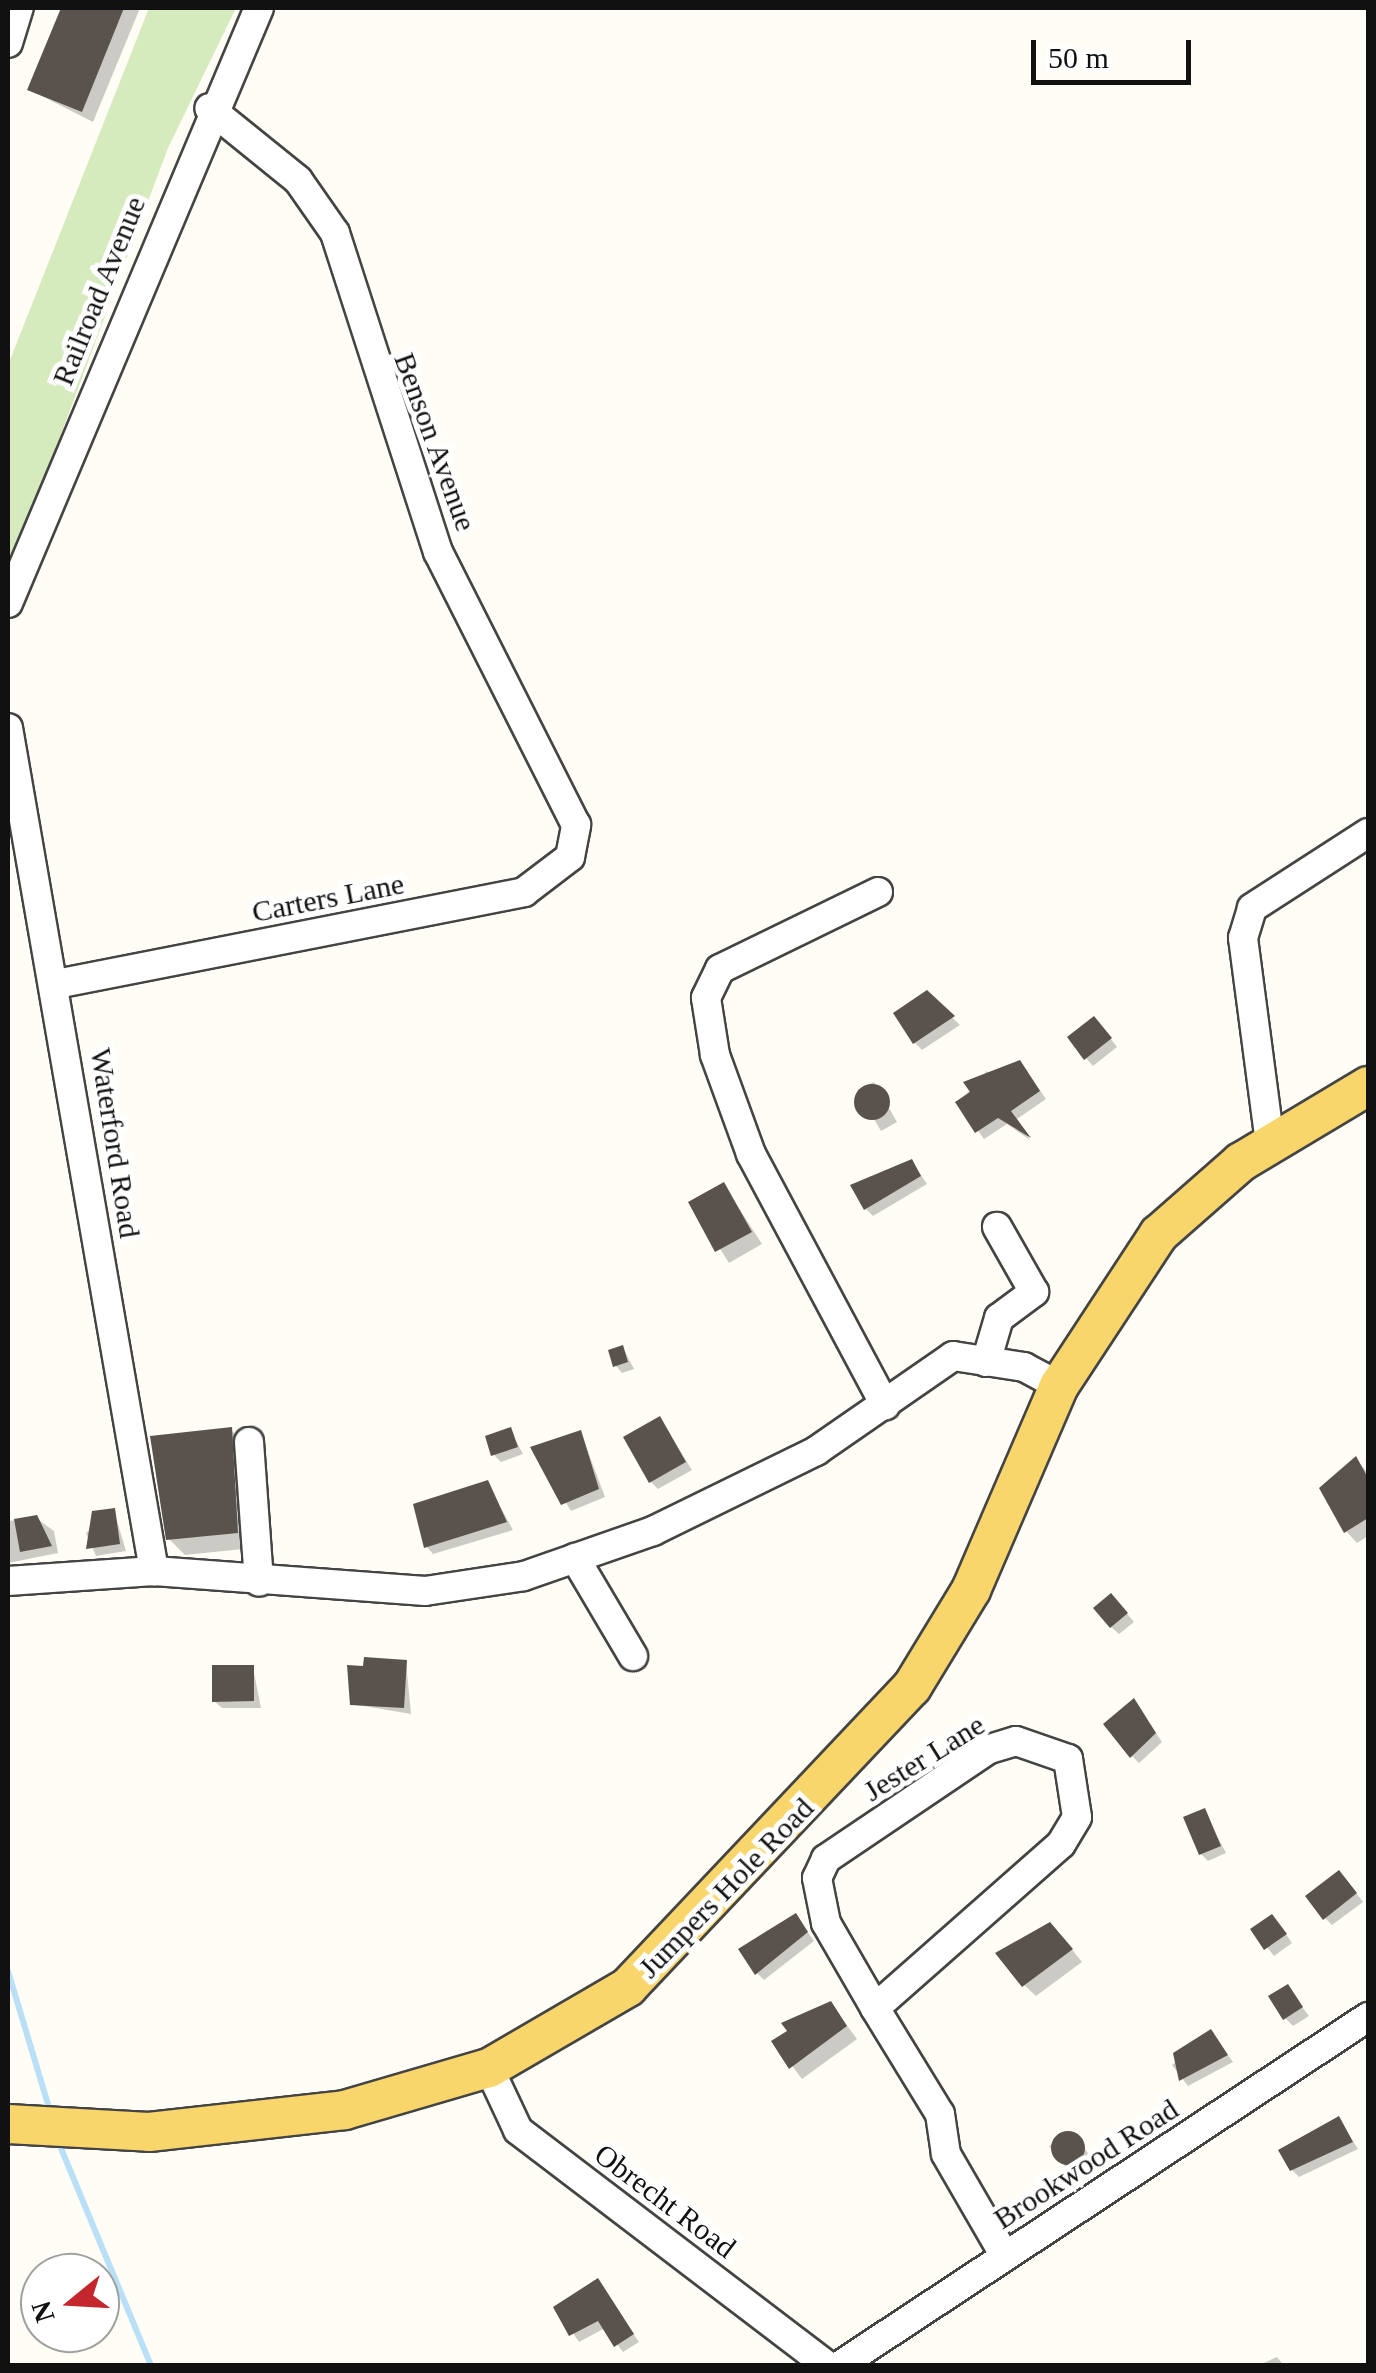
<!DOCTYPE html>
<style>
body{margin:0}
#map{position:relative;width:1376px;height:2373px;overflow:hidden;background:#fffdf5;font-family:Georgia,serif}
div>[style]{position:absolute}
.green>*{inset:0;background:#d5ebbd}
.shadow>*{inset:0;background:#0003}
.stream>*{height:6px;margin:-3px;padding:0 3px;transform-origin:3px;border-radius:3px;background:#b9e0f7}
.building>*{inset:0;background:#5a524d}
.round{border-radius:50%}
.roads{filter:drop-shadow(2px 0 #444) drop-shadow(-2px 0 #444) drop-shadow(0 2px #444) drop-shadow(0 -2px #444)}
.minor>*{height:28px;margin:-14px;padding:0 14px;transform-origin:14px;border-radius:14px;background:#fff}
.major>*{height:38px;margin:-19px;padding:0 19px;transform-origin:19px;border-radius:19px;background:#f9d66b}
span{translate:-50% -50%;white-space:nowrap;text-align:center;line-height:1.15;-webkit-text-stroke:10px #fff;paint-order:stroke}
.street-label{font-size:30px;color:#111}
.frame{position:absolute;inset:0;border:10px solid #111;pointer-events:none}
.north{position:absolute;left:20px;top:2253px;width:100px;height:100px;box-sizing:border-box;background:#fff;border:2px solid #a0a0a0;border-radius:50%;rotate:252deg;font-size:28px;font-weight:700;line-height:40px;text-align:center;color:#111}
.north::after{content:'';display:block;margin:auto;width:35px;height:45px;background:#c4262e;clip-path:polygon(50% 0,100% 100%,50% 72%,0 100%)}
.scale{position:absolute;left:1031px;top:40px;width:160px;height:45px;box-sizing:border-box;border:5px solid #111;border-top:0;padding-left:12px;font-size:30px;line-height:35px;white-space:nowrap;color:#111;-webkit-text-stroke:8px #fff;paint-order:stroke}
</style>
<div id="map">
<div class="green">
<div style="clip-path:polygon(149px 8px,236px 8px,168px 148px,8px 576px,8px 365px)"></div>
</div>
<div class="shadow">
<div style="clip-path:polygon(63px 8px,140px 8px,93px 122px,30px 90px)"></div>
<div style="clip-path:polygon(927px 993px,960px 1025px,922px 1050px,915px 1043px)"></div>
<div style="clip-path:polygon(1101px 1026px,1117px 1047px,1093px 1066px,1086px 1058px)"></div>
<div style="clip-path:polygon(987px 1071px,995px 1080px,1027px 1071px,1046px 1099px,1017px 1119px,1030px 1140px,1007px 1124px,984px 1139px,958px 1103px)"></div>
<div style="clip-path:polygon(874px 1082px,897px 1122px,881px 1131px,857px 1090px)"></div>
<div style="clip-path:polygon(912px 1162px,927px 1184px,873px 1216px,866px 1209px)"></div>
<div style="clip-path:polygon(724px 1185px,762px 1244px,729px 1263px,691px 1203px)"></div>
<div style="clip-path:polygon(623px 1348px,634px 1369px,622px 1373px,615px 1365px)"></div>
<div style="clip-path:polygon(660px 1419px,692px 1470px,658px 1489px,651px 1482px)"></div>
<div style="clip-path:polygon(231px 1430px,247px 1446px,253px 1548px,185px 1555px,169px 1539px)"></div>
<div style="clip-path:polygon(510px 1430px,523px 1454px,501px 1462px,493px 1454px)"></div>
<div style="clip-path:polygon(581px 1433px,605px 1497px,571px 1511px,533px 1449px)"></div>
<div style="clip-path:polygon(1356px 1459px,1368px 1473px,1368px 1536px,1357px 1543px,1346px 1531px)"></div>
<div style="clip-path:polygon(487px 1483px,513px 1530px,433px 1554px,426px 1546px)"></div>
<div style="clip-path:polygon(114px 1511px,126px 1551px,96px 1556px,86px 1533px)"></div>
<div style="clip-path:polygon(36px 1518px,54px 1531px,58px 1553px,8px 1563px,8px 1521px)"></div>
<div style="clip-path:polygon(1118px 1603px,1134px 1622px,1119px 1634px,1111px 1627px)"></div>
<div style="clip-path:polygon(406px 1662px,411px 1714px,352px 1704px)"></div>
<div style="clip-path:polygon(253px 1667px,261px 1708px,222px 1708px,214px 1701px)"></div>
<div style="clip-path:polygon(1134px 1701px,1162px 1742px,1139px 1763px,1132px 1756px)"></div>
<div style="clip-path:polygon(1204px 1811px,1226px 1853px,1208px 1861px,1201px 1854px)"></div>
<div style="clip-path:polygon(1346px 1880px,1363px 1902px,1332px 1925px,1325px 1918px)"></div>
<div style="clip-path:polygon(796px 1916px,814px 1941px,764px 1980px,757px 1973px)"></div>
<div style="clip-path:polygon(1279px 1924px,1292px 1943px,1274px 1956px,1253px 1930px)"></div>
<div style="clip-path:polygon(1062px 1937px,1082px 1962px,1036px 1996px,1024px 1985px)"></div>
<div style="clip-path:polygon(1287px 1987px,1309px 2016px,1293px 2026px,1285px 2018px)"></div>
<div style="clip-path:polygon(831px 2004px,857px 2039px,802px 2079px,774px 2042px)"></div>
<div style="clip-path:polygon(1211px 2032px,1233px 2062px,1188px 2086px,1172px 2065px)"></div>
<div style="clip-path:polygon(1339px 2119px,1358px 2149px,1299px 2177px,1292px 2170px)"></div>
<div style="clip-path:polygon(1072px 2132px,1094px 2161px,1066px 2168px,1049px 2146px)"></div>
<div style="clip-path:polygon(598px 2282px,639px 2342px,623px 2352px,605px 2328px,579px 2342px,556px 2308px)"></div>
<div style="clip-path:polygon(1277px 2357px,1284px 2366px,1259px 2366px,1259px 2365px)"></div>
</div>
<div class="stream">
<div style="left:8px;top:1971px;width:149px;rotate:73.3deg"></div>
<div style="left:58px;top:2141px;width:243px;rotate:67.5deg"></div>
</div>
<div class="building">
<div style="clip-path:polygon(61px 8px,124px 8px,82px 112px,27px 90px)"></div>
<div style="clip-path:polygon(927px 990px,955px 1016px,913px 1044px,893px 1013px)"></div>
<div style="clip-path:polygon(1094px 1016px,1112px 1038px,1084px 1060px,1067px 1037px)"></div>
<div style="clip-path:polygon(1020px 1060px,1040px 1091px,1011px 1111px,1031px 1138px,998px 1118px,975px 1133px,955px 1102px,970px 1092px,963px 1082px)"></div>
<div class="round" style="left:854px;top:1084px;width:36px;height:36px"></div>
<div style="clip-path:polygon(912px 1159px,921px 1176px,864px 1210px,850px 1185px)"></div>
<div style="clip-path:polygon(724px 1182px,752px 1232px,715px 1252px,688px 1202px)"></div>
<div style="clip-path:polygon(623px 1345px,628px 1362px,613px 1367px,608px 1350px)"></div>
<div style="clip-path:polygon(660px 1416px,686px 1462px,649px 1483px,623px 1437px)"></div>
<div style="clip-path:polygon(232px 1427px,238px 1533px,166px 1540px,150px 1436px)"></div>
<div style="clip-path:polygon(511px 1427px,518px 1447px,491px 1456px,485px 1436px)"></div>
<div style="clip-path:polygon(581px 1430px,599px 1489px,561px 1505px,530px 1447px)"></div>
<div style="clip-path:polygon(1356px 1456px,1368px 1478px,1368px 1518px,1344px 1533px,1319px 1488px)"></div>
<div style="clip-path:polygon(488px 1480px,507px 1522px,424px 1548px,413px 1504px)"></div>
<div style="clip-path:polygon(115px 1508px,120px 1544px,86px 1549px,92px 1511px)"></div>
<div style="clip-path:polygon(37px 1515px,52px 1546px,20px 1552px,14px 1519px)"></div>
<div style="clip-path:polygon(1111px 1593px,1128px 1613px,1110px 1628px,1093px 1608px)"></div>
<div style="clip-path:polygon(364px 1657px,407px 1660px,404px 1708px,350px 1705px,347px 1665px,363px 1666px)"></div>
<div style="clip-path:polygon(212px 1665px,254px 1665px,254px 1701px,212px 1702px)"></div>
<div style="clip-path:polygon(1134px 1698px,1156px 1733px,1130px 1758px,1103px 1724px)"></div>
<div style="clip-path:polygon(1205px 1808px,1221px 1846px,1199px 1855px,1183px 1817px)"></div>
<div style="clip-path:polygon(1339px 1870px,1357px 1893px,1323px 1920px,1305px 1896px)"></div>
<div style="clip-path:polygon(796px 1913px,808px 1932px,755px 1975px,738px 1949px)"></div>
<div style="clip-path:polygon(1272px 1914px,1287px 1934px,1264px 1950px,1250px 1929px)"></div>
<div style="clip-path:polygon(1050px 1922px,1073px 1949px,1022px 1987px,995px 1953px)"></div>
<div style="clip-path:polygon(1288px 1984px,1303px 2007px,1283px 2020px,1268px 1996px)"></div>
<div style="clip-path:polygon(831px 2001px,847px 2026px,789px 2069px,771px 2041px,787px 2031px,781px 2023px)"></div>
<div style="clip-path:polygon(1211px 2029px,1228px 2055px,1179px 2081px,1173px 2053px)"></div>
<div style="clip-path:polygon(1339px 2116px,1353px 2142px,1290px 2171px,1278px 2150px)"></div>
<div class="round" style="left:1051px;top:2131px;width:34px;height:34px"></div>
<div style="clip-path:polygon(598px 2278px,634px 2334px,614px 2347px,598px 2321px,569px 2336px,553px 2307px)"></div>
</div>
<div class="roads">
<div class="minor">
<div style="left:8px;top:43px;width:37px;rotate:-73deg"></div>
<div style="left:8px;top:603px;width:646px;rotate:-67.13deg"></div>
<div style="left:8px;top:728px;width:856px;rotate:80.17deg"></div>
<div style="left:878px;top:892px;width:176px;rotate:154deg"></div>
<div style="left:720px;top:969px;width:32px;rotate:116deg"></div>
<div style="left:706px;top:998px;width:58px;rotate:81deg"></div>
<div style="left:715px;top:1055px;width:105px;rotate:70deg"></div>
<div style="left:751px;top:1154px;width:285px;rotate:61.9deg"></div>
<div style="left:56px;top:984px;width:477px;rotate:-11.1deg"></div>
<div style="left:524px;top:892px;width:58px;rotate:-37.3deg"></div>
<div style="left:570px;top:857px;width:33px;rotate:-79deg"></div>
<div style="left:576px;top:825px;width:306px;rotate:-116.8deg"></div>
<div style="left:438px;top:552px;width:335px;rotate:-107.9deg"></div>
<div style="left:335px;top:233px;width:65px;rotate:-124.9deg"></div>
<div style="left:298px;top:180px;width:114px;rotate:-141deg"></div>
<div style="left:1270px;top:1143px;width:207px;rotate:-97.5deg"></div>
<div style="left:1243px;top:938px;width:31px;rotate:-73deg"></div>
<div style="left:1252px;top:908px;width:138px;rotate:-32.9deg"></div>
<div style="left:986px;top:1362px;width:46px;rotate:-73.5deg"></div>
<div style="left:999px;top:1318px;width:44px;rotate:-36.6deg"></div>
<div style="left:1034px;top:1292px;width:75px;rotate:-119.6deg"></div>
<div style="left:249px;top:1442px;width:140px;rotate:85.9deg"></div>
<div style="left:575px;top:1558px;width:114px;rotate:59.4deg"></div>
<div style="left:8px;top:1581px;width:146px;rotate:-3.9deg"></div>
<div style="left:154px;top:1571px;width:272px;rotate:4.2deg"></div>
<div style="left:425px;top:1591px;width:100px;rotate:-8.6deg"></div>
<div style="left:524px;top:1576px;width:137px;rotate:-19.2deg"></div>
<div style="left:653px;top:1531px;width:182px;rotate:-26.1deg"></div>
<div style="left:816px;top:1451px;width:167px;rotate:-34.7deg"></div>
<div style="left:953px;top:1356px;width:72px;rotate:8.8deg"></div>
<div style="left:1024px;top:1367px;width:40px;rotate:28deg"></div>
<div style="left:875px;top:2008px;width:248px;rotate:-41.4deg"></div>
<div style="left:1061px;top:1844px;width:31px;rotate:-59deg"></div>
<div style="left:1077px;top:1817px;width:59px;rotate:-98.8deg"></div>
<div style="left:1068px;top:1759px;width:55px;rotate:-160.9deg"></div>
<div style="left:1016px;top:1741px;width:28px;rotate:163deg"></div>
<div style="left:989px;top:1749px;width:197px;rotate:146deg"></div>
<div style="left:826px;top:1859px;width:21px;rotate:115deg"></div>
<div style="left:817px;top:1878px;width:46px;rotate:78.7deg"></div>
<div style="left:826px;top:1923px;width:98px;rotate:60deg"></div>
<div style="left:875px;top:2008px;width:124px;rotate:58.5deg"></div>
<div style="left:940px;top:2114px;width:40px;rotate:81.5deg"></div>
<div style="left:946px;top:2154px;width:118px;rotate:60deg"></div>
<div style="left:489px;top:2068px;width:68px;rotate:64.9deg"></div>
<div style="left:518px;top:2130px;width:390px;rotate:37.3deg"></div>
<div style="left:839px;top:2366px;width:634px;rotate:-33.41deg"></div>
</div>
<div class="major">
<div style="left:8px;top:2124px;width:141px;rotate:3.2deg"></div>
<div style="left:149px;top:2132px;width:197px;rotate:-6.4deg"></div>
<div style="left:345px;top:2110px;width:150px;rotate:-16.3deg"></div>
<div style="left:489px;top:2068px;width:161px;rotate:-30.2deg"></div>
<div style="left:628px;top:1987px;width:413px;rotate:-46.6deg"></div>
<div style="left:912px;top:1687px;width:114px;rotate:-58.7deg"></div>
<div style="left:971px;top:1590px;width:222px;rotate:-66.7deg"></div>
<div style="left:1059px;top:1386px;width:182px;rotate:-56.7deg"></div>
<div style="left:1159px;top:1234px;width:109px;rotate:-41.3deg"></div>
<div style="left:1241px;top:1162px;width:148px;rotate:-30.9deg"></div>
</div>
</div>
<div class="street-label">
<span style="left:99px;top:291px;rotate:-68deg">Railroad Avenue</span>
<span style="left:435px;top:442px;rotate:70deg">Benson Avenue</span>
<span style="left:328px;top:898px;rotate:-11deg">Carters Lane</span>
<span style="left:115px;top:1143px;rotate:81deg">Waterford Road</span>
<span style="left:924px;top:1758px;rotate:-32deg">Jester Lane</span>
<span style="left:726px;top:1888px;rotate:-46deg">Jumpers Hole Road</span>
<span style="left:1086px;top:2164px;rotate:-33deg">Brookwood Road</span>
<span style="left:665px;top:2201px;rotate:37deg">Obrecht Road</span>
</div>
<div class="frame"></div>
<div class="north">N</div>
<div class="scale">50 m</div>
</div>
